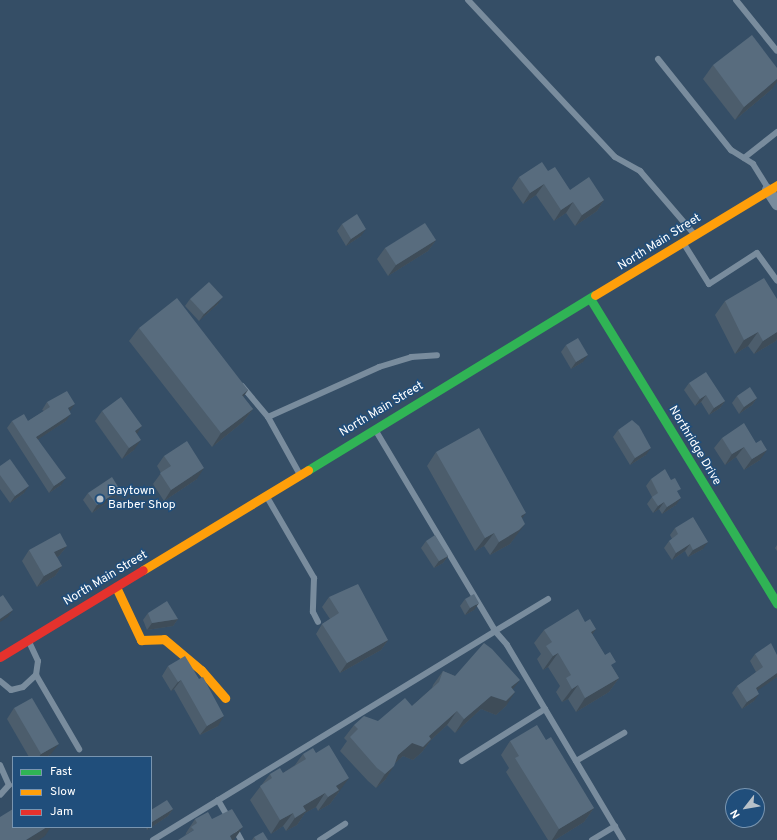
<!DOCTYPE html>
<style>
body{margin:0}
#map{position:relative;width:777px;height:840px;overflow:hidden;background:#354e66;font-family:Overpass,sans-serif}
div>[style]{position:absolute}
.lane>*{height:6px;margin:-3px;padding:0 3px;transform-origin:3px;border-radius:3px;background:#798c9d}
.street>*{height:12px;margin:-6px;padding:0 6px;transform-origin:6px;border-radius:6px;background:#798c9d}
.fast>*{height:9px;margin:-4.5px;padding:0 4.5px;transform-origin:4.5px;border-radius:4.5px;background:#30b455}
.slow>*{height:9px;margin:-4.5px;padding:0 4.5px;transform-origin:4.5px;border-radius:4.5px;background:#ff9f0a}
.jam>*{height:9px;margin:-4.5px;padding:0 4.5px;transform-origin:4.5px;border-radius:4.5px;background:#e5322d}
.wall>*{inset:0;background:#4c5d6c}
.shaded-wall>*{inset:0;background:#3e4c58}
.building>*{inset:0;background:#586c7e}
.dots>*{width:11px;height:11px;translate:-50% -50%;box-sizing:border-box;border:2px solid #204e7b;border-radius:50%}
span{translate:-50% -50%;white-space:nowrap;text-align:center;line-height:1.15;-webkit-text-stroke:3px #204e7b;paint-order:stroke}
.street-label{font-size:12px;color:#fff}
.poi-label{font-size:12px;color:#fff}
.left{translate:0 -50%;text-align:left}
.legend{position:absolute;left:12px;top:756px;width:140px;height:72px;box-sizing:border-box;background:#204e7b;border:1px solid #7995b0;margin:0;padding:5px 7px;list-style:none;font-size:12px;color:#fff}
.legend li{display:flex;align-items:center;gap:8px;height:20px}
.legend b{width:20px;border:1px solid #7995b0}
.north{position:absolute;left:725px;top:788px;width:40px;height:40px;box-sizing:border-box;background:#204e7b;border:1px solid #7995b0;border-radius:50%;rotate:239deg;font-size:11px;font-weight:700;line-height:16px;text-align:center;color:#fff}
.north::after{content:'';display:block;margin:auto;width:14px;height:18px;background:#b8c1c9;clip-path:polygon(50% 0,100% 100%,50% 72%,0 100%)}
</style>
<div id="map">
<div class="lane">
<div style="left:468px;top:0;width:215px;rotate:46.9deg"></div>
<div style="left:615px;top:157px;width:29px;rotate:29deg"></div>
<div style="left:640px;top:171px;width:83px;rotate:49.4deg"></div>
<div style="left:736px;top:0;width:65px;rotate:51.2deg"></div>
<div style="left:658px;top:59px;width:117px;rotate:51.3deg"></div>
<div style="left:731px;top:150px;width:26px;rotate:32deg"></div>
<div style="left:753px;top:164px;width:28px;rotate:58deg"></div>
<div style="left:744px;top:158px;width:42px;rotate:-38.2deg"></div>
<div style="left:684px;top:244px;width:47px;rotate:58deg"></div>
<div style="left:709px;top:284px;width:57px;rotate:-32.9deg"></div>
<div style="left:757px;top:253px;width:34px;rotate:54deg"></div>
<div style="left:242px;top:386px;width:40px;rotate:50deg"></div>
<div style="left:268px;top:417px;width:64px;rotate:61deg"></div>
<div style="left:268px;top:417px;width:122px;rotate:-24.2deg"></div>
<div style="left:379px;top:367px;width:34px;rotate:-17deg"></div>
<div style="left:411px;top:357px;width:26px;rotate:-4deg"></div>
<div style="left:376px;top:431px;width:233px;rotate:59.2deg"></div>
<div style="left:495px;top:631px;width:62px;rotate:-31.1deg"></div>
<div style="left:267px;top:497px;width:94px;rotate:59.9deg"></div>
<div style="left:314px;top:578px;width:34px;rotate:92deg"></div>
<div style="left:313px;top:612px;width:11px;rotate:63deg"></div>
<div style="left:36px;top:675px;width:86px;rotate:59.8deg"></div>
<div style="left:0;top:681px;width:14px;rotate:39deg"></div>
<div style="left:11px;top:690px;width:12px;rotate:-14deg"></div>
<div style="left:23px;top:687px;width:18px;rotate:-43deg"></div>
<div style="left:36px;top:675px;width:14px;rotate:-82deg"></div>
<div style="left:38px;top:661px;width:21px;rotate:-115deg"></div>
<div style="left:462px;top:761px;width:98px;rotate:-32.1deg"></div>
<div style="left:576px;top:761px;width:56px;rotate:-30.3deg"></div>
<div style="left:0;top:765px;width:22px;rotate:66deg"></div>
<div style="left:9px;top:785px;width:13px;rotate:132deg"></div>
<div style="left:218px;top:800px;width:22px;rotate:60deg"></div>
<div style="left:235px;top:829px;width:13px;rotate:61deg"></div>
<div style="left:153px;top:840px;width:401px;rotate:-31.4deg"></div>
<div style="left:495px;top:631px;width:18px;rotate:49deg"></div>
<div style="left:507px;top:645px;width:227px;rotate:59.3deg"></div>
<div style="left:320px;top:840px;width:30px;rotate:-33deg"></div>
<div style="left:592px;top:840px;width:27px;rotate:-31deg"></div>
</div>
<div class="street">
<div style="left:768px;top:190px;width:17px;rotate:57deg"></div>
</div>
<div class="fast">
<div style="left:591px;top:300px;width:356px;rotate:58.5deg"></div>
<div style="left:308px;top:470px;width:336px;rotate:-31.4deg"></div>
</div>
<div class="slow">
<div style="left:595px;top:295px;width:213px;rotate:-31.1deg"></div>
<div style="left:143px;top:570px;width:193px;rotate:-31.2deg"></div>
<div style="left:116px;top:587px;width:59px;rotate:64.7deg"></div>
<div style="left:141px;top:640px;width:23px;rotate:-2deg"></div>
<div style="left:164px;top:639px;width:48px;rotate:40deg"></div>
<div style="left:201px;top:670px;width:37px;rotate:49deg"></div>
</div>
<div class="jam">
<div style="left:0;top:657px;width:167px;rotate:-31.3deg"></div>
</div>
<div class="wall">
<div style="clip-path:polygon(713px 65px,772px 89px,735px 120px,703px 79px)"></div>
<div style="clip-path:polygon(548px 171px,570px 190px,604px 200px,597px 211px,575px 226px,566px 213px,554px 221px,536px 195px,523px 204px,512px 188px,519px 177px)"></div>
<div style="clip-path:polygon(342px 224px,361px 236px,346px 246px,337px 231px)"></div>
<div style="clip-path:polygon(436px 240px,428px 251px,388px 276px,377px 259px,385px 248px)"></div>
<div style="clip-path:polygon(190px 299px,218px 304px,199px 321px,185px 306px)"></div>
<div style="clip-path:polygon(777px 299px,777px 339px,776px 341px,754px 354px,748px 346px,735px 354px,715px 315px,725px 301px)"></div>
<div style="clip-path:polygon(139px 328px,248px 390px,243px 397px,253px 409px,243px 422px,212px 447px,129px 341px)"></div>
<div style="clip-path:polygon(566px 345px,583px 362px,571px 369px,561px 352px)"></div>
<div style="clip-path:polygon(689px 383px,725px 401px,720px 408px,709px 415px,701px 402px,695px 406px,684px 390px)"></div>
<div style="clip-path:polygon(737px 396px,757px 398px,752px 405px,739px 414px,732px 403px)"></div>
<div style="clip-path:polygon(47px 402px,69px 411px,66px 421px,38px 439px,61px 485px,49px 493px,7px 428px,12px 421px,28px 421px,44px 411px,42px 410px)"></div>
<div style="clip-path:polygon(102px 411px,134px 450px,122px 459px,95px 421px)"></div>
<div style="clip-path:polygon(618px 430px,646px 455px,630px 465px,613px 437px)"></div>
<div style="clip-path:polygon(722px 438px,756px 443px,760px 460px,744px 470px,736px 457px,725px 465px,714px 448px)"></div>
<div style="clip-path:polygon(436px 452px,522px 519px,515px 537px,510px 544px,490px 555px,484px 546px,475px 551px,427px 466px)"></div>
<div style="clip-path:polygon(164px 456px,197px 479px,164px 501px,153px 484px,161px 473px,157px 466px)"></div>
<div style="clip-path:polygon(0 466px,24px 493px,10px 503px,0 489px)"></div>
<div style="clip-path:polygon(651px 479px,678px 493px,676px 505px,662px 514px,659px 509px,653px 513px,647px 504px,652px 497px,646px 486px)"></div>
<div style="clip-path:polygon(120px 490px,115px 497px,92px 513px,83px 500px,88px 493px)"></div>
<div style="clip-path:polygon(675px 528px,703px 549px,688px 557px,685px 551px,672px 560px,664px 548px,669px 541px,672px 539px,670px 535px)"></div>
<div style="clip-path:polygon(426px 541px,448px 556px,443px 563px,434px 568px,421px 548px)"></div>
<div style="clip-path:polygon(777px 545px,777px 551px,775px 548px)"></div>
<div style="clip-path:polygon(67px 546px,59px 556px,57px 557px,62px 566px,55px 576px,37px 587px,22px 561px,29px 550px)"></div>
<div style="clip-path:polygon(329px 597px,388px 640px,381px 650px,340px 673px,316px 634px,322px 624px,330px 619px,322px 607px)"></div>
<div style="clip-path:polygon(465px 599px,474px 610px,465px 615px,460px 606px)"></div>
<div style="clip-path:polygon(148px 613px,178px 619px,173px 626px,147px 630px,143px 620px)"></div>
<div style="clip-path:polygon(585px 622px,596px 629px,592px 634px,619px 678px,609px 692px,576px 712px,568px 699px,562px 702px,556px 692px,560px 686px,548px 667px,543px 670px,537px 659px,541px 654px,534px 643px,544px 630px)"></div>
<div style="clip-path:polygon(755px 654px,777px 655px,777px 677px,757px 690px,754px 701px,742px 709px,732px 693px,737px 686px,756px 672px,750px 661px)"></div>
<div style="clip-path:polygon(168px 666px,199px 679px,218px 726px,200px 735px,174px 689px,171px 691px,162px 676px)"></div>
<div style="clip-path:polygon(443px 671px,455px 676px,513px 689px,506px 706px,496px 715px,481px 709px,455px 733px,447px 725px,431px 740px,422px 752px,413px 760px,403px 756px,395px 763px,385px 780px,376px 788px,368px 781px,340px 751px,347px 741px,344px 738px,354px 725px,378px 721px,412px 706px,432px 688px,433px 685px)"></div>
<div style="clip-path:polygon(14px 708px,51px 754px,46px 757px,29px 757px,7px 719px)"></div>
<div style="clip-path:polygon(546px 740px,594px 808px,584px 822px,555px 840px,548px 840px,506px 772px,509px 768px,501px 755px,510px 741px)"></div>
<div style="clip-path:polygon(303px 754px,339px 792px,338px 793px,330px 804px,318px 811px,316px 807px,305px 813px,297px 825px,286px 831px,283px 826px,271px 834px,250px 800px,270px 774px,283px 773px,295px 765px)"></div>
<div style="clip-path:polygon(173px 809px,168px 816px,147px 830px,146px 827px,151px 827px,151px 810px)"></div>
<div style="clip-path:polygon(195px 819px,212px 819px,184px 836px,186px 834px,186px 833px)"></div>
<div style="clip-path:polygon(254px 837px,268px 840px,252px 840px)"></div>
</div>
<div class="shaded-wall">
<div style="clip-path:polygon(777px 79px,777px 82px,772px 89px,735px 120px,744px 107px)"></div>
<div style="clip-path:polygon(544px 184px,536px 195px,523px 204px,530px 193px)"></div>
<div style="clip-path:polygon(604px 200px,597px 211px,575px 226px,582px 215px)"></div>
<div style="clip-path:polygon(573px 202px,566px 213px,554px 221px,561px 210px)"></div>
<div style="clip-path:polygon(366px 229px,361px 236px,346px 246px,351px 239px)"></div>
<div style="clip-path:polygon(436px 240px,428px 251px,388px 276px,396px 265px)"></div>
<div style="clip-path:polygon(223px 297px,218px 304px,199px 321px,204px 314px)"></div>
<div style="clip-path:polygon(758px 332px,748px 346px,735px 354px,744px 340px)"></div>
<div style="clip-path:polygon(777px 332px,777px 339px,776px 341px,754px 354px,763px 341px)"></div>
<div style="clip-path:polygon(588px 355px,583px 362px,571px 369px,576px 362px)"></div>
<div style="clip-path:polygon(248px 390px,238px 404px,242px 395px)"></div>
<div style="clip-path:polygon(706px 395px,701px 402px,695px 406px,700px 399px)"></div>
<div style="clip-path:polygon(757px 398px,752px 405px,739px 414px,744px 407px)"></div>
<div style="clip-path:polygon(725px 401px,720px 408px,709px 415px,714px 408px)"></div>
<div style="clip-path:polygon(75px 404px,70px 411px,68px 408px)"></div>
<div style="clip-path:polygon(253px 409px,243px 422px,212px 447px,221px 433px)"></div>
<div style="clip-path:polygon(71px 414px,66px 421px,31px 444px,36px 437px)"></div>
<div style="clip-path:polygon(142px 426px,135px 437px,135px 431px)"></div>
<div style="clip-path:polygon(141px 440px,134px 450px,122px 459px,129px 448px)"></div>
<div style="clip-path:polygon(744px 447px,736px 457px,725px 465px,732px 454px)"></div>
<div style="clip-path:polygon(651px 448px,646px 455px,630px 465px,635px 458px)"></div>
<div style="clip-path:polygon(767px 450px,760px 460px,744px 470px,752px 459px)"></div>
<div style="clip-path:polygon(204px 468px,197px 479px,164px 501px,171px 490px)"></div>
<div style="clip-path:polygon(66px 478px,61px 485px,49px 493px,54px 486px)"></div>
<div style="clip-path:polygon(29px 486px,24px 493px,10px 503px,15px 496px)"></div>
<div style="clip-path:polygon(120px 490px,115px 497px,92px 513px,97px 505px)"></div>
<div style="clip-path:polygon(681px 498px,676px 505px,662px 514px,667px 507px)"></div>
<div style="clip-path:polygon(664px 502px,659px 509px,653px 513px,658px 506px)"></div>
<div style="clip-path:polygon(526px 513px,516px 527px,521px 516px)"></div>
<div style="clip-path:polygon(525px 524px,510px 544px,490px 555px,499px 542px)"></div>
<div style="clip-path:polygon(494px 533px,484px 546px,475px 551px,485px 538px)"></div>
<div style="clip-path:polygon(708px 542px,703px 549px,688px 557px,693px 550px)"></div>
<div style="clip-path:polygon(690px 544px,685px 551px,672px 560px,676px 553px)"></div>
<div style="clip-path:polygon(67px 546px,59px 556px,47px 563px,54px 552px)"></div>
<div style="clip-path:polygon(448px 556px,443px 563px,434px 568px,439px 561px)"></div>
<div style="clip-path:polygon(62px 566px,55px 576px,37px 587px,44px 576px)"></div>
<div style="clip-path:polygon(479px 603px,474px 610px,465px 615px,470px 608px)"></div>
<div style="clip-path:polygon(13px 610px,8px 617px,0 622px,0 619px)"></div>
<div style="clip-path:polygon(178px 619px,173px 626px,147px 630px,152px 623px)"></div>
<div style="clip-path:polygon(596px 629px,586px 643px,591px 632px)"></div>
<div style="clip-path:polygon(388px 640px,381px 650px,340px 673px,347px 663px)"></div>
<div style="clip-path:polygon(558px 653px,548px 667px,543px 670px,553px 656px)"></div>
<div style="clip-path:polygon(777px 673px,777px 677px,751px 695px,756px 688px)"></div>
<div style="clip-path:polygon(619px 678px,609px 692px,576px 712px,585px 698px)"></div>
<div style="clip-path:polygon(181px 680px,174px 689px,171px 691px,178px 682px)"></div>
<div style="clip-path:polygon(520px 680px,510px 693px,515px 692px,506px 706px,496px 715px,481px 709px,455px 733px,464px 719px,491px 696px,511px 687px)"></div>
<div style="clip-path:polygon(578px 685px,568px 699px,562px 702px,572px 689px)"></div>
<div style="clip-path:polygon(759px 694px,754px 701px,742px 709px,747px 702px)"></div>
<div style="clip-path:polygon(457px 711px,447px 725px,431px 740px,422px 752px,413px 760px,403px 756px,388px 769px,398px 755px,412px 743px,429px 736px)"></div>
<div style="clip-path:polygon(224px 716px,218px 726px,200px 735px,207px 726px)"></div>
<div style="clip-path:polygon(59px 744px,51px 754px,46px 757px,39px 757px,41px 754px)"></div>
<div style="clip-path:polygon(394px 766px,385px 780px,376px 788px,385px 774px)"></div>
<div style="clip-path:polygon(349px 778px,330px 804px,318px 811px,336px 786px)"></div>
<div style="clip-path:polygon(325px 793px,316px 807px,305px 813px,297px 825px,286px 831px,303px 806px)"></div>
<div style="clip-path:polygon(594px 808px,584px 822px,555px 840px,552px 840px,559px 829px)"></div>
<div style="clip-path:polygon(173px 809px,168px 816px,147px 830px,149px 827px,151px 827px,151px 824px,152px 822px)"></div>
<div style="clip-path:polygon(293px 813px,283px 826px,271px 834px,280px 820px)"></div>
<div style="clip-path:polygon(47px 827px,51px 827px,45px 836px,39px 840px,26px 840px)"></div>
<div style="clip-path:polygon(243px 827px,234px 840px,227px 840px,230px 836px)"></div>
</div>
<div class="building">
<div style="clip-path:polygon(752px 35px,777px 68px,777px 79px,744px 107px,713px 65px)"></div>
<div style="clip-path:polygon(542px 162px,548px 171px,555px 167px,570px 190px,589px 177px,604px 200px,582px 215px,573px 202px,561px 210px,544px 184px,530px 193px,519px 177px)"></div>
<div style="clip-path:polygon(357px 214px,366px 229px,351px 239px,342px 224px)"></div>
<div style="clip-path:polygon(425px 223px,436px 240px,396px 265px,385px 248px)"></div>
<div style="clip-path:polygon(764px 278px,777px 299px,777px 332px,763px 341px,758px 332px,744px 340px,725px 301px)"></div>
<div style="clip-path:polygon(209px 282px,223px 297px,204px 314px,190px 299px)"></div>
<div style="clip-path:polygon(177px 298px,248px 390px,242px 395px,253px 409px,221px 433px,139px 328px)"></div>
<div style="clip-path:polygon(578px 338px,588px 355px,576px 362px,566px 345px)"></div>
<div style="clip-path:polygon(706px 372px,725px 401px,714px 408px,706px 395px,700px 399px,689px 383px)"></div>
<div style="clip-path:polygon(750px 387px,757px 398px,744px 407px,737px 396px)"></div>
<div style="clip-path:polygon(67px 391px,75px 404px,68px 408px,71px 414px,36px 437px,66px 478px,54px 486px,12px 421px,24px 414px,28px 421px,50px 407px,47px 402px)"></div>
<div style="clip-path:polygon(121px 397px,142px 426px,135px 431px,141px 440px,129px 448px,102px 411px)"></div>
<div style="clip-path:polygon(632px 420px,639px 426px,651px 448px,635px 458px,618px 430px)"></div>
<div style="clip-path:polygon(744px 423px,756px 443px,761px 440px,767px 450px,752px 459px,744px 447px,732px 454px,722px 438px)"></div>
<div style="clip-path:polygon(479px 428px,526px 513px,521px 516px,525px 524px,519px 530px,499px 542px,494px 533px,485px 538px,436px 452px)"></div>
<div style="clip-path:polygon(187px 441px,204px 468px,171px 490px,160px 473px,171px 466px,164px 456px)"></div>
<div style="clip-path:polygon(10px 459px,29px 486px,15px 496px,0 475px,0 466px)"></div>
<div style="clip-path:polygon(665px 469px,671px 480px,675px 478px,681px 489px,677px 491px,681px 498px,667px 507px,664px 502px,658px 506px,652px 497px,658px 493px,651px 479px)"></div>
<div style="clip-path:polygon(112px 477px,120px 490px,97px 505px,88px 493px)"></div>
<div style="clip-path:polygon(693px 517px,708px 542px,693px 550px,690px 544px,676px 553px,669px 541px,678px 534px,675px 528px)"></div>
<div style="clip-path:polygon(60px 533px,67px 546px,54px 552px,62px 566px,44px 576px,29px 550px)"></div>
<div style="clip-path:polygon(435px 535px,448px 556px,439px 561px,426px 541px)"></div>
<div style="clip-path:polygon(358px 584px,388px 640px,347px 663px,322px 624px,339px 613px,329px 597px)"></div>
<div style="clip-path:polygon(474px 594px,479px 603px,470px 608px,465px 599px)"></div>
<div style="clip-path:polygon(3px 595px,13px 610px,0 619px,0 597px)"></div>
<div style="clip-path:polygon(167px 601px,178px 619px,152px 623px,148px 613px)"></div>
<div style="clip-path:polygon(578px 609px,585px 622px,590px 619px,596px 629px,591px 632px,605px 655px,610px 652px,616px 662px,611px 665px,619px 678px,585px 698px,578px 685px,572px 689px,566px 678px,571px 675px,558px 653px,553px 656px,546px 646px,552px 642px,544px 630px)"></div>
<div style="clip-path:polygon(484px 643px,492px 649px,520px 680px,511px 687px,515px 692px,506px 701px,491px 696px,464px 719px,457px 711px,429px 736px,431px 739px,423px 747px,412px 743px,398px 755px,394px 766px,385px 774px,377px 768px,350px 737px,358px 729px,354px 725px,364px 716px,378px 721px,405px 698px,412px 706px,439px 682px,443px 671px,455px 676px)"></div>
<div style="clip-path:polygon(771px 643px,777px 655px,777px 673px,756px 688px,759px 694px,747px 702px,737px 686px,763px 667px,755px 654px)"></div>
<div style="clip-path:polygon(185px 656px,199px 679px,203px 677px,224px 716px,207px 726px,181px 680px,178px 682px,168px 666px)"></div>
<div style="clip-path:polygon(32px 698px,59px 744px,41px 754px,14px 708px)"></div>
<div style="clip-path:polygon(537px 725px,546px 740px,551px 737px,594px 808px,559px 829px,515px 758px,519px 756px,510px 741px)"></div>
<div style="clip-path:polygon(329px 745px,349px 778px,336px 786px,339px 790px,328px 797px,325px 793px,303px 806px,306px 811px,295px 818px,293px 813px,280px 820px,260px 786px,272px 778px,270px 774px,280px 768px,283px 773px,306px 759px,303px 754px,313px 748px,316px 753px)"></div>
<div style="clip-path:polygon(167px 800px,173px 809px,152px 822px,151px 820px,151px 810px)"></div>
<div style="clip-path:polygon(13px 809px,13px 827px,47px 827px,26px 840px,0 840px,0 817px)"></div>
<div style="clip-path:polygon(232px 809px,243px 827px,230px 836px,232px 840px,178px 840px,194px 830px,191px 827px,197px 823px,195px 819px,208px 812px,212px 819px)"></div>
<div style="clip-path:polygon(263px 832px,268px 840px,256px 840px,254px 837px)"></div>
</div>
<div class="dots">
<div style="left:100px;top:499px;background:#b8c1c9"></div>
</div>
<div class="street-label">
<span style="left:660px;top:243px;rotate:-32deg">North Main Street</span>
<span style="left:382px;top:410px;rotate:-31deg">North Main Street</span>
<span style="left:694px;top:446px;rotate:59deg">Northridge Drive</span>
<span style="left:106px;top:579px;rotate:-31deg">North Main Street</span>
</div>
<div class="poi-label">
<span class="left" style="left:108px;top:499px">Baytown<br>Barber Shop</span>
</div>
<ul class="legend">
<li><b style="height:5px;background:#30b455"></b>Fast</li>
<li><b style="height:5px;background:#ff9f0a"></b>Slow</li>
<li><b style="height:5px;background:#e5322d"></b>Jam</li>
</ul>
<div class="north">N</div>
</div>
